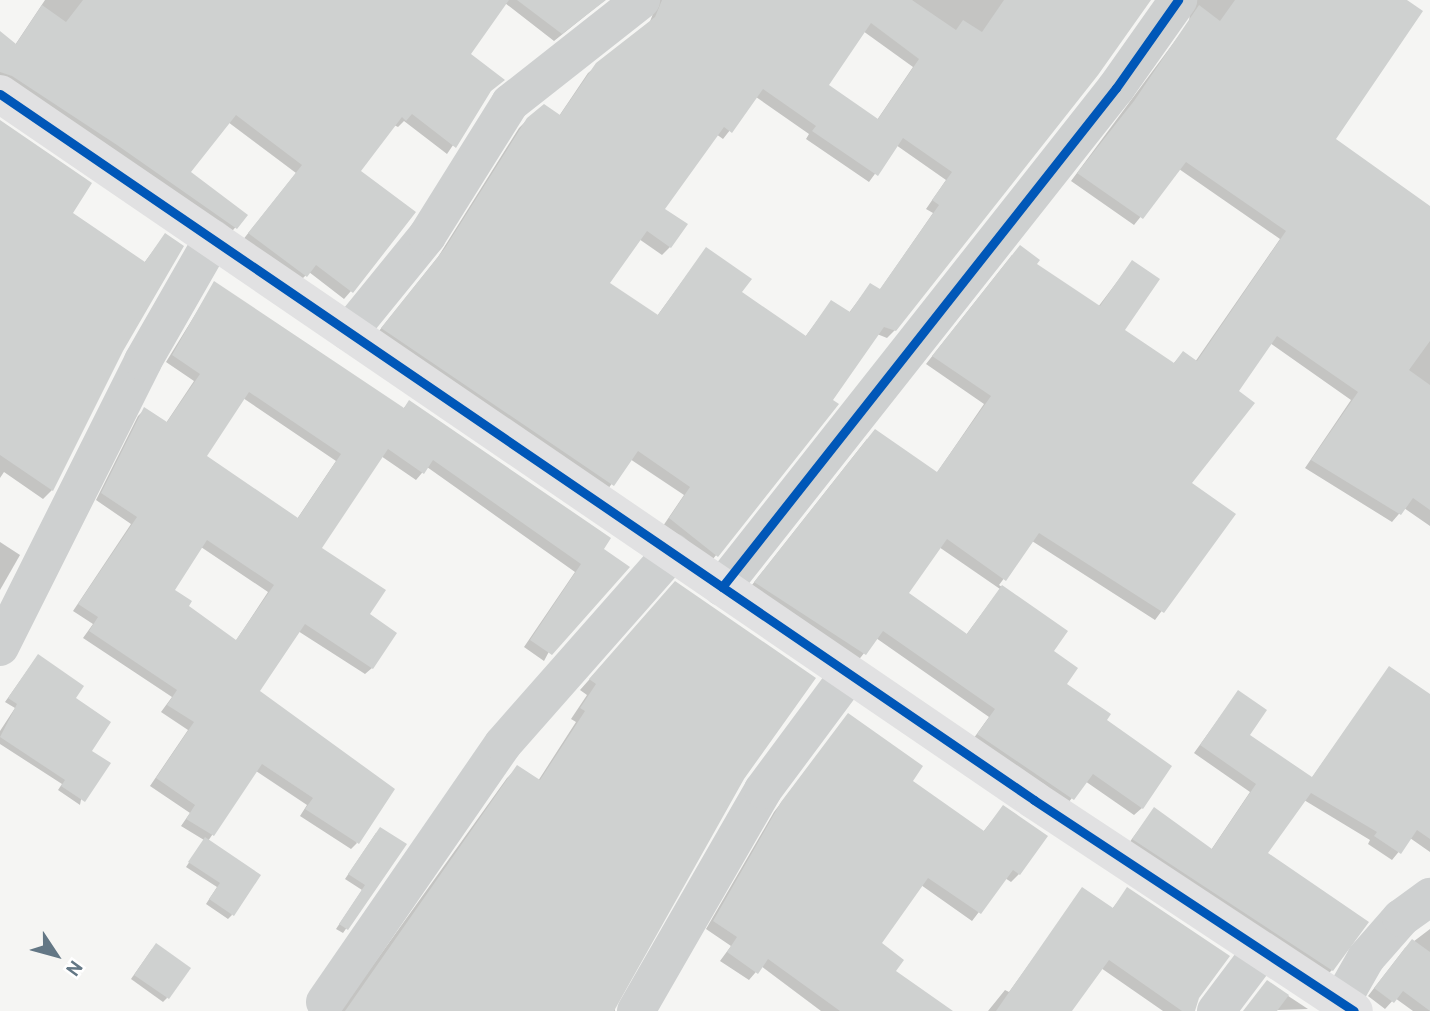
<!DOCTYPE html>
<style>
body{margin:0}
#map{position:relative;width:1430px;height:1011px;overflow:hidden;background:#f5f5f3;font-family:Overpass,sans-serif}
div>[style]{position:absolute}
.shadow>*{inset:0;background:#0003}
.building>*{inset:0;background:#cfd1d0}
.street>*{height:38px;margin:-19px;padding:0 19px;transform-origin:19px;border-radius:19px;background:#ced0d0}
.secondary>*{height:38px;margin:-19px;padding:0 19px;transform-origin:19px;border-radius:19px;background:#e1e1e2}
.cycleway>*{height:9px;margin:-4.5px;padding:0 4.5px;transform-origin:4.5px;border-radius:4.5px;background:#0057b8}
span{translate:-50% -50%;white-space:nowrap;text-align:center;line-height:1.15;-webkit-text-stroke:7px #fff;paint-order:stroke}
.north{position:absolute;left:21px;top:920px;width:70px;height:70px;-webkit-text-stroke:5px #fff;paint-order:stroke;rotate:126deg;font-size:19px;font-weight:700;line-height:28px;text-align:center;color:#637785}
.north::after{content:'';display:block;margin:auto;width:24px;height:32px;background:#637785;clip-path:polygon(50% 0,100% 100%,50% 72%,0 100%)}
</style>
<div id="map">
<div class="shadow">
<div style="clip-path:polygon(45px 0,605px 0,554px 41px,505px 3px,469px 54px,489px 92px,447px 154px,404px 121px,398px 127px,394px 125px,359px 171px,351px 291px,344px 299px,309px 272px,298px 283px,242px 241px,296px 173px,228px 122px,189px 172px,245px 216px,228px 236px,0 82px,0 34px,15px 45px)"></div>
<div style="clip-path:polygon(evenodd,652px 0,1149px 0,895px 330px,887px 338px,877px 334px,830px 400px,836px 404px,709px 564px,663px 526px,684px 495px,630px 459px,605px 493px,375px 336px,438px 257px,519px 128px,528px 119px,559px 116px,588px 73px,649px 24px,656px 6px,652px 0,863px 31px,913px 67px,877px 120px,827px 85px,863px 31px,652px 0,756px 97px,809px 134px,806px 139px,869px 182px,896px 145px,946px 180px,926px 209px,933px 213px,879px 291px,870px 285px,848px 314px,831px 302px,805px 337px,740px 293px,706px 249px,657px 316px,608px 283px,639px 239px,662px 255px,670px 247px,685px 225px,662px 209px,716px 134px,723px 139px,756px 97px)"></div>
<div style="clip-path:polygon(evenodd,1191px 0,1404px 0,1334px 139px,1430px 207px,1430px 526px,1404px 508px,1392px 522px,1305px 468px,1351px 400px,1270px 343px,1236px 391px,1189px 484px,1233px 515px,1155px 620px,1032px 541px,999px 585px,1065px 631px,1052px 651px,1065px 684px,1104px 720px,1142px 808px,1134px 815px,1085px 781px,1065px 807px,971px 742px,989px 717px,876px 638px,857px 662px,748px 590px,867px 439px,936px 474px,984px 404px,926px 364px,1012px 255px,1035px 265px,1098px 307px,1132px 262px,1123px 330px,1173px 364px,1183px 353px,1195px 362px,1280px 239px,1179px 169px,1134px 225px,1071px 181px,1189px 22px,1191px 0,939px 547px,1000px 589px,966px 635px,907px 594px,939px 547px)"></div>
<div style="clip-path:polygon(0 153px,70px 213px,144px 263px,165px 235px,122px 350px,52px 490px,43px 499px,4px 472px,0 478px)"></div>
<div style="clip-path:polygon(evenodd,214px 284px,403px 409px,409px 402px,609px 538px,544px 661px,524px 647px,575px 572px,427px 467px,416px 480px,381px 456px,320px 548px,368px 615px,372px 668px,365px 674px,298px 631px,258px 692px,357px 843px,351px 849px,300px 816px,307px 805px,256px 771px,208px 841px,232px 915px,228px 919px,206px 904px,217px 887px,186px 867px,204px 840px,181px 826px,190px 813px,150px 786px,188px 730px,161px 712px,172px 697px,83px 638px,93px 624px,73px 611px,131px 524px,96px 500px,138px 416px,145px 409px,166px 423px,194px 381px,166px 362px,214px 284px,243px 398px,336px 461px,297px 519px,204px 456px,243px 398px,214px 284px,201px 547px,268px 592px,235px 642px,186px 606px,173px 590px,201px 547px)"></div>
<div style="clip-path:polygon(0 542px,20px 555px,0 590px)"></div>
<div style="clip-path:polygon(665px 594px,743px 778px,615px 1000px,615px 1011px,340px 1011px,507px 778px,518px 767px,538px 781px,576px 722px,571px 719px,587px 695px,580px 690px)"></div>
<div style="clip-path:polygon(34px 661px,74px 699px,90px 751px,80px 805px,58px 790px,62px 784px,0 744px,0 731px,15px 708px,5px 702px)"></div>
<div style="clip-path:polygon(1389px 668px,1430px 696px,1430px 852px,1410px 838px,1392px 860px,1368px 844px,1370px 840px,1304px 800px,1265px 853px,1332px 970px,1325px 977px,1126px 847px,1154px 809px,1211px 850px,1250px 792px,1194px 753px,1238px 692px,1248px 735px,1311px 779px)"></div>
<div style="clip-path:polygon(848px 715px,910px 781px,983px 832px,1003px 807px,1019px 874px,1011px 882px,1005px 878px,972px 921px,921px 885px,879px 944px,893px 972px,950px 1011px,821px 1011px,761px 966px,749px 980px,720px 961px,731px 946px,706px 929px,774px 812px)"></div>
<div style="clip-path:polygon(376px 833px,405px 845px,343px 933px,336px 929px,362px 890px,345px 879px)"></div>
<div style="clip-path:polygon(1083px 889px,1112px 909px,1127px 890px,1197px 998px,1193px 1011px,1163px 1011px,1101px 968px,1071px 1011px,988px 1011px,1005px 990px,1009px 992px)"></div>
<div style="clip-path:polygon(1430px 929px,1430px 1011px,1413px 1011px,1395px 998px,1385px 1009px,1368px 996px,1405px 948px)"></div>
<div style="clip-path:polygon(152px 949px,167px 998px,163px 1002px,131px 979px)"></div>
<div style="clip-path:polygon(1267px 982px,1308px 1009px,1244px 1011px)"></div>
</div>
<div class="building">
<div style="clip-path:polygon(83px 0,509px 0,471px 54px,505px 80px,491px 91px,456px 148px,412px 114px,406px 121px,402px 117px,361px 171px,416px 212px,353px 293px,316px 265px,307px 277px,248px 233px,302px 165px,236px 115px,191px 172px,248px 215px,237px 229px,117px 145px,12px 76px,0 72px,0 31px,16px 44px,42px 5px,66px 22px)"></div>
<div style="clip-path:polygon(517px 0,606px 0,562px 34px)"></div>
<div style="clip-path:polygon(evenodd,662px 0,912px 0,956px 30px,963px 20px,982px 32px,1004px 0,1151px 0,1098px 75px,896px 331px,884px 327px,833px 400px,839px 404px,718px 557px,669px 518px,690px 487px,638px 451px,614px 486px,381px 328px,445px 248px,527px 118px,544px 104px,560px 115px,596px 63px,655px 17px,662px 0,871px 23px,919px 59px,878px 119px,829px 85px,871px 23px,662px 0,763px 89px,816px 126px,812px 131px,878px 176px,903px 138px,952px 172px,932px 200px,939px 205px,880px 289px,870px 283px,850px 312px,831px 300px,806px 336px,742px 292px,752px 279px,706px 247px,658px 315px,610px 283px,647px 231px,671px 248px,688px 224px,665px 209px,724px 127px,732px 133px,763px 89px)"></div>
<div style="clip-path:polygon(1235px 0,1407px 0,1423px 11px,1336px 139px,1430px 206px,1430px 341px,1409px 370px,1430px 385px,1430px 510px,1413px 498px,1401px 515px,1311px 460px,1358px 392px,1277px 336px,1239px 391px,1255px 403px,1192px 483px,1236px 514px,1164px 613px,1039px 533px,1006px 581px,947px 539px,909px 593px,967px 634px,1002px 585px,1068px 631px,1054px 651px,1078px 668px,1067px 684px,1111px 714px,1107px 720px,1172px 766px,1143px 809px,1093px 774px,1074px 800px,977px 734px,995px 709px,883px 631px,866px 655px,754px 582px,875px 429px,937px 472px,991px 396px,932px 356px,1020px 245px,1040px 260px,1037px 264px,1100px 306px,1132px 260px,1160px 279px,1125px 330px,1174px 363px,1183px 351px,1197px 361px,1286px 231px,1186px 162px,1143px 219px,1077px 173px,1134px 101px,1199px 5px,1220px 21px)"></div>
<div style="clip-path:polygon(0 120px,92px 183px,73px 213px,145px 262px,165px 233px,184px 246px,123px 351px,53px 491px,0 455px)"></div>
<div style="clip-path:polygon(evenodd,214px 281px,404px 408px,409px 400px,611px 538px,604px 549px,630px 567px,552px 655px,530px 640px,581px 564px,433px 460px,424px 474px,388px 449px,322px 548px,386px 590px,370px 614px,397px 633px,373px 669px,305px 624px,260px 691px,395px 789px,359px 844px,305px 809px,313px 798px,262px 764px,214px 836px,186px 819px,195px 805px,156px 778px,194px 722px,167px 705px,177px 690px,89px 631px,98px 617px,78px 604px,137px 517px,101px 493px,144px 407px,167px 422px,200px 374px,172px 355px,214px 281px,249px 392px,341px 454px,298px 518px,207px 456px,249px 392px,214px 281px,207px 540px,274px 585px,236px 640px,189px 606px,192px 601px,175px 590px,207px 540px)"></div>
<div style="clip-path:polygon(675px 581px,816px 678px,744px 779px,614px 1011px,345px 1011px,517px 765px,540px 780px,585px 711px,580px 708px,596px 684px,589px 679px)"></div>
<div style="clip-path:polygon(38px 654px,84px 686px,76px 698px,111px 722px,92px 751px,111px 763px,85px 802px,61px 786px,65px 780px,0 737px,17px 704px,8px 698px)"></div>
<div style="clip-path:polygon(1389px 666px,1430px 694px,1430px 839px,1417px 830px,1401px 854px,1374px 836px,1377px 832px,1311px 793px,1268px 853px,1369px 922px,1333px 971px,1132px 839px,1154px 807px,1212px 849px,1256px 784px,1200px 745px,1238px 690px,1267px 710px,1250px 735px,1312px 777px)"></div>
<div style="clip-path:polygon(848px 713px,923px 766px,913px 781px,984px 831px,1003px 805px,1048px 836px,1020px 875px,1013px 870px,981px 914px,928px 878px,882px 943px,904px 960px,896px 971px,953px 1011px,840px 1011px,768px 959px,758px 974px,727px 952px,737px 937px,713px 921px,781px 802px)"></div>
<div style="clip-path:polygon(380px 827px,407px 844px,348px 930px,339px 924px,365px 885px,348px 874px)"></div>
<div style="clip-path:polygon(205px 837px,261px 875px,234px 916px,209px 899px,220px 883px,188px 862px)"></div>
<div style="clip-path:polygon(1082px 887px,1113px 908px,1127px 887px,1230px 956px,1199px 998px,1195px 1011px,1182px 1011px,1109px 960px,1072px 1011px,996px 1011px)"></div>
<div style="clip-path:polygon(1412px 939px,1430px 952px,1430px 1011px,1403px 991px,1394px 1003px,1374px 988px)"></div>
<div style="clip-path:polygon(156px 943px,191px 968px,169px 999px,134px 975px)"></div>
<div style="clip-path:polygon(1267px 980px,1289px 995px,1277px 1011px,1243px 1011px)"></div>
</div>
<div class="street">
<div style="left:349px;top:332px;width:124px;rotate:-50.9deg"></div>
<div style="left:427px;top:236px;width:157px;rotate:-58deg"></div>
<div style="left:510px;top:103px;width:167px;rotate:-38.2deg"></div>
<div style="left:722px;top:587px;width:636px;rotate:-51.71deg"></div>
<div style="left:1116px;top:88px;width:108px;rotate:-54.8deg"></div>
<div style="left:0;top:647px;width:320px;rotate:-63.4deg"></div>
<div style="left:143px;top:361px;width:141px;rotate:-60.2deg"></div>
<div style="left:325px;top:1002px;width:313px;rotate:-55.4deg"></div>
<div style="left:503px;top:744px;width:256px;rotate:-48.6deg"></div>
<div style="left:1341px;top:1002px;width:51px;rotate:-60.4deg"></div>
<div style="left:1366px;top:958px;width:53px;rotate:-48.8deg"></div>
<div style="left:1401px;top:918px;width:36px;rotate:-36deg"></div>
<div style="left:636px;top:1011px;width:255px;rotate:-60.1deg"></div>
<div style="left:763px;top:790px;width:144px;rotate:-53.4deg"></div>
<div style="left:1216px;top:1011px;width:76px;rotate:-53deg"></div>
</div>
<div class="secondary">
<div style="left:0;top:94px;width:1252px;rotate:34.32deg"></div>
<div style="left:1034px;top:800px;width:383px;rotate:33.4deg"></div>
</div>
<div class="cycleway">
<div style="left:0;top:94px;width:1252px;rotate:34.32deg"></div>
<div style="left:1034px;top:800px;width:383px;rotate:33.4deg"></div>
<div style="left:722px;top:587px;width:636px;rotate:-51.71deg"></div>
<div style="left:1116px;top:88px;width:108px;rotate:-54.8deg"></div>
</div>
<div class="north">N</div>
</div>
